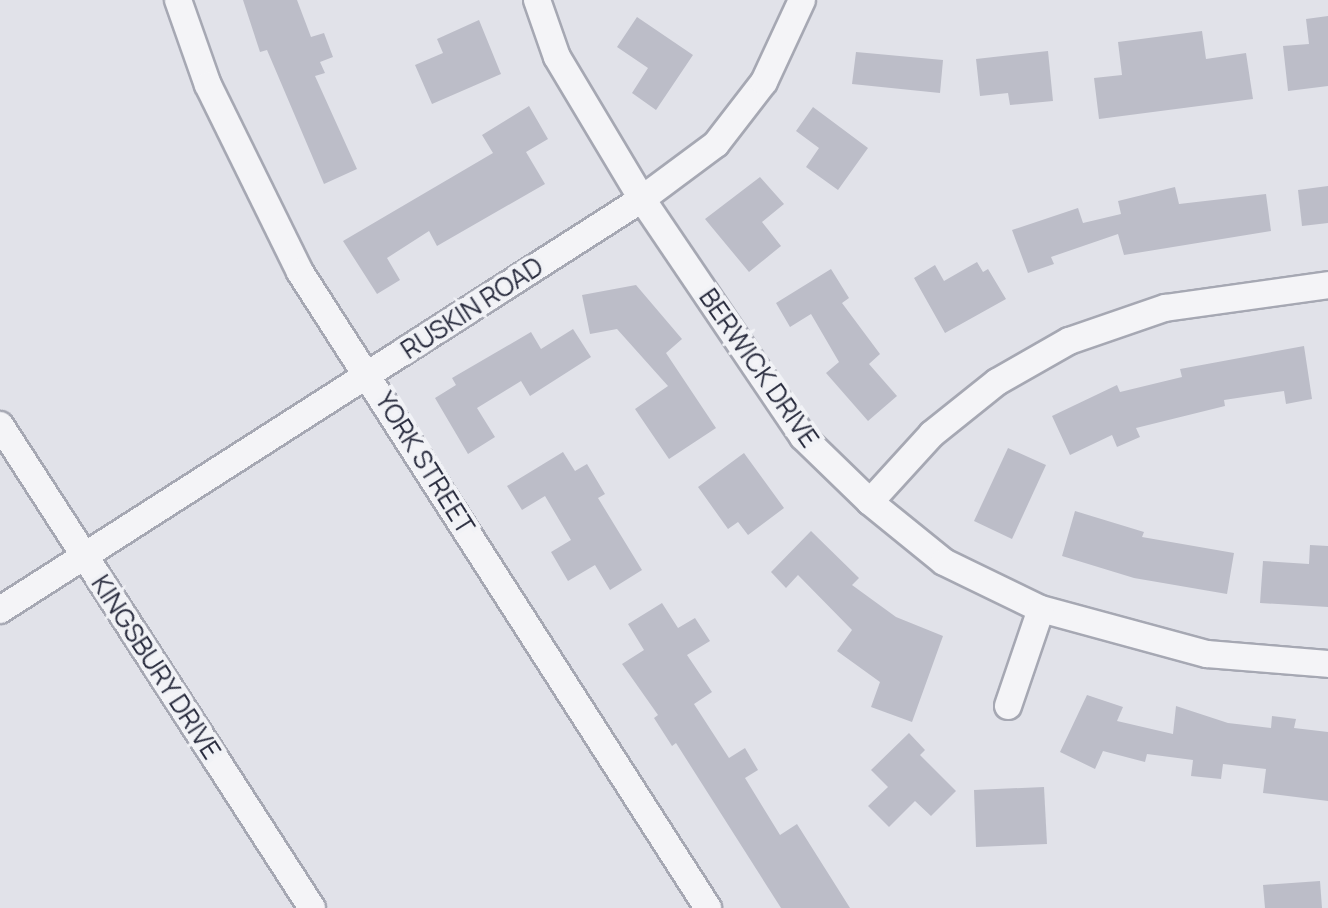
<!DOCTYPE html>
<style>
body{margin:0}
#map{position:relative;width:1328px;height:908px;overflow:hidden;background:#e1e2e9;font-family:Manrope,sans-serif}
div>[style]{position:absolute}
.building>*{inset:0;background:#bcbdc8}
.roads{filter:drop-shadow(2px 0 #a6a8b3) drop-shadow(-2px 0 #a6a8b3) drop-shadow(0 2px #a6a8b3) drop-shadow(0 -2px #a6a8b3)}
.street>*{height:26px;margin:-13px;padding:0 13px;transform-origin:13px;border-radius:13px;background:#f4f4f7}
span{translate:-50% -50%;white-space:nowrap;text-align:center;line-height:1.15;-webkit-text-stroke:8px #f1f2f6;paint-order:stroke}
.street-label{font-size:26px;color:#2a2d3f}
</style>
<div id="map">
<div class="building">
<div style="clip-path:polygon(243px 0,297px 0,311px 37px,324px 33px,333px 57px,320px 62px,325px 73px,315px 76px,357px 169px,324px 184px,267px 50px,260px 52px)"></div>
<div style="clip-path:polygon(1328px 16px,1328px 86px,1288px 91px,1283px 46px,1309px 44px,1306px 19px)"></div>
<div style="clip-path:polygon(637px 17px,693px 55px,656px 110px,632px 93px,648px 68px,617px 47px)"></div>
<div style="clip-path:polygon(479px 20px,501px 74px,432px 104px,415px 65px,443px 53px,437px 39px)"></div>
<div style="clip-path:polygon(1202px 31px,1206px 59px,1246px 53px,1253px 99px,1099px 119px,1094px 78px,1122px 75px,1118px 42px)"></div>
<div style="clip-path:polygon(1048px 51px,1053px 101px,1010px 105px,1008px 93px,980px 96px,976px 59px)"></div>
<div style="clip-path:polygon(856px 52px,943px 60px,940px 93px,852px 84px)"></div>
<div style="clip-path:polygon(529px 106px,548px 139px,526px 152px,545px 184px,437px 246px,429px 231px,387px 258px,400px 280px,377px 294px,343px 241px,493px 153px,482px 135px)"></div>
<div style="clip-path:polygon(813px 107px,868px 148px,838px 190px,806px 167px,819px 148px,796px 131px)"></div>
<div style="clip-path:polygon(760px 177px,784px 204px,762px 222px,781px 246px,749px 272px,705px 219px)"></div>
<div style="clip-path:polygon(1328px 186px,1328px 223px,1302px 226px,1298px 190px)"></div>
<div style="clip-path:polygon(1175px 187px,1179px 204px,1266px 194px,1271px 231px,1124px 255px,1118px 234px,1051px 257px,1054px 264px,1028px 273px,1012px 230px,1078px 208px,1083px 223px,1121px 214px,1118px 201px)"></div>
<div style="clip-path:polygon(977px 262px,983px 272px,988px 269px,1006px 299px,945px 333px,914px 278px,935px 265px,944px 281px)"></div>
<div style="clip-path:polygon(831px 269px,849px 298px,842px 303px,880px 354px,869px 364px,897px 396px,868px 421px,826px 373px,839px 362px,811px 314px,790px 327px,776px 303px)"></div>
<div style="clip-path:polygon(636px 285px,682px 339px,666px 353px,716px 428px,669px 459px,635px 409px,668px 386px,617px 329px,590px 334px,582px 295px)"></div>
<div style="clip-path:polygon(573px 329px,591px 357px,530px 396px,521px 381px,477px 408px,495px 437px,468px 454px,435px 398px,456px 385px,452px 378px,531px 332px,541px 349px)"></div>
<div style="clip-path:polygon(1304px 346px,1312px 399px,1286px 404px,1284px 391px,1224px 400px,1225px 406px,1136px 428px,1140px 437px,1117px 447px,1112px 435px,1070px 455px,1052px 416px,1117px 385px,1120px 392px,1182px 377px,1180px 369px)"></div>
<div style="clip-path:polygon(1008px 448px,1046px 465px,1012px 539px,974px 521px)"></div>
<div style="clip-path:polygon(563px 452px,575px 471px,587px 464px,605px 494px,598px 498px,642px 570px,610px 590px,595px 565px,568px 581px,551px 552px,571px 540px,545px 496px,522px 510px,507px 486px)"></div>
<div style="clip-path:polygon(744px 453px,784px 508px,748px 535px,738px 522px,728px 529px,698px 487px)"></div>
<div style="clip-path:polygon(1075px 511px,1144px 532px,1142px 537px,1234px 553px,1227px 594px,1134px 578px,1062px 556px)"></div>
<div style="clip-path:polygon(811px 531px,859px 578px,852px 585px,896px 617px,943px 636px,912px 722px,871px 707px,880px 682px,837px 651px,852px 630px,798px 575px,786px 588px,771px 572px)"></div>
<div style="clip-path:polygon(1310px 545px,1328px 546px,1328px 607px,1260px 603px,1263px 561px,1309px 564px)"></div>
<div style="clip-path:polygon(662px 603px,678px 628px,695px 618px,710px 641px,687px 655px,712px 692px,694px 704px,729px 758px,745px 748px,758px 770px,745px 778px,780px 835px,797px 824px,850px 908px,781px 908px,676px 743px,672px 746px,654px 718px,658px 715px,622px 664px,644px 650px,628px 624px)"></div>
<div style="clip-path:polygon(1087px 695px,1123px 707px,1117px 721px,1173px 734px,1176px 706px,1228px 723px,1271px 728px,1272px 716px,1296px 719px,1294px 728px,1328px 732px,1328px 801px,1263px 793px,1266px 769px,1223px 764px,1221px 779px,1191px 776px,1193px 760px,1147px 754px,1145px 762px,1103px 751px,1095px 769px,1060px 752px)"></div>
<div style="clip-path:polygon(909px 733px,925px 750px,920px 755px,956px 791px,931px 816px,915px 801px,889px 827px,868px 806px,888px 787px,871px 770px)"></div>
<div style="clip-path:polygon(1044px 787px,1047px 844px,976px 847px,974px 790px)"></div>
<div style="clip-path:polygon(1320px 881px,1322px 908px,1265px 908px,1263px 885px)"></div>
</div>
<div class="roads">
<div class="street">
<div style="left:178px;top:0;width:90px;rotate:70.6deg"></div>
<div style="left:208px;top:85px;width:208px;rotate:63.8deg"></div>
<div style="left:300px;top:272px;width:756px;rotate:57.32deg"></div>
<div style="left:537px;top:0;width:60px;rotate:70.7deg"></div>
<div style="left:557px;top:57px;width:165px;rotate:59.1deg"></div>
<div style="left:642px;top:199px;width:287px;rotate:55.9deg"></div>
<div style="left:803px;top:437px;width:93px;rotate:44.1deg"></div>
<div style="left:870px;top:502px;width:95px;rotate:39deg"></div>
<div style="left:944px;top:562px;width:108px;rotate:25.9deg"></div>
<div style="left:1041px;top:609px;width:172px;rotate:15.2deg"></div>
<div style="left:1207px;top:654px;width:121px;rotate:4.7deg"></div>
<div style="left:0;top:425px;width:575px;rotate:57.14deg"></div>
<div style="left:870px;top:502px;width:92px;rotate:-47.6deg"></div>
<div style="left:932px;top:434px;width:83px;rotate:-38.7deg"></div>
<div style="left:997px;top:382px;width:83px;rotate:-29.7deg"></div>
<div style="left:1069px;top:341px;width:102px;rotate:-19deg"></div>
<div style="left:1165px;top:308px;width:165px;rotate:-8deg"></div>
<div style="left:0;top:610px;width:762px;rotate:-32.63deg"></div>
<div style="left:642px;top:199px;width:92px;rotate:-36.6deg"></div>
<div style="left:716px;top:144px;width:78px;rotate:-52.3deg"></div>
<div style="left:764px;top:82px;width:90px;rotate:-65.1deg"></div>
<div style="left:1008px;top:706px;width:102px;rotate:-71.2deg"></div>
</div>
</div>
<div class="street-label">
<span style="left:472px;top:308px;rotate:-33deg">RUSKIN ROAD</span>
<span style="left:759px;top:368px;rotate:55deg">BERWICK DRIVE</span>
<span style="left:425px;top:463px;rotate:58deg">YORK STREET</span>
<span style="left:156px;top:667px;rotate:57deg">KINGSBURY DRIVE</span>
</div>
</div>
